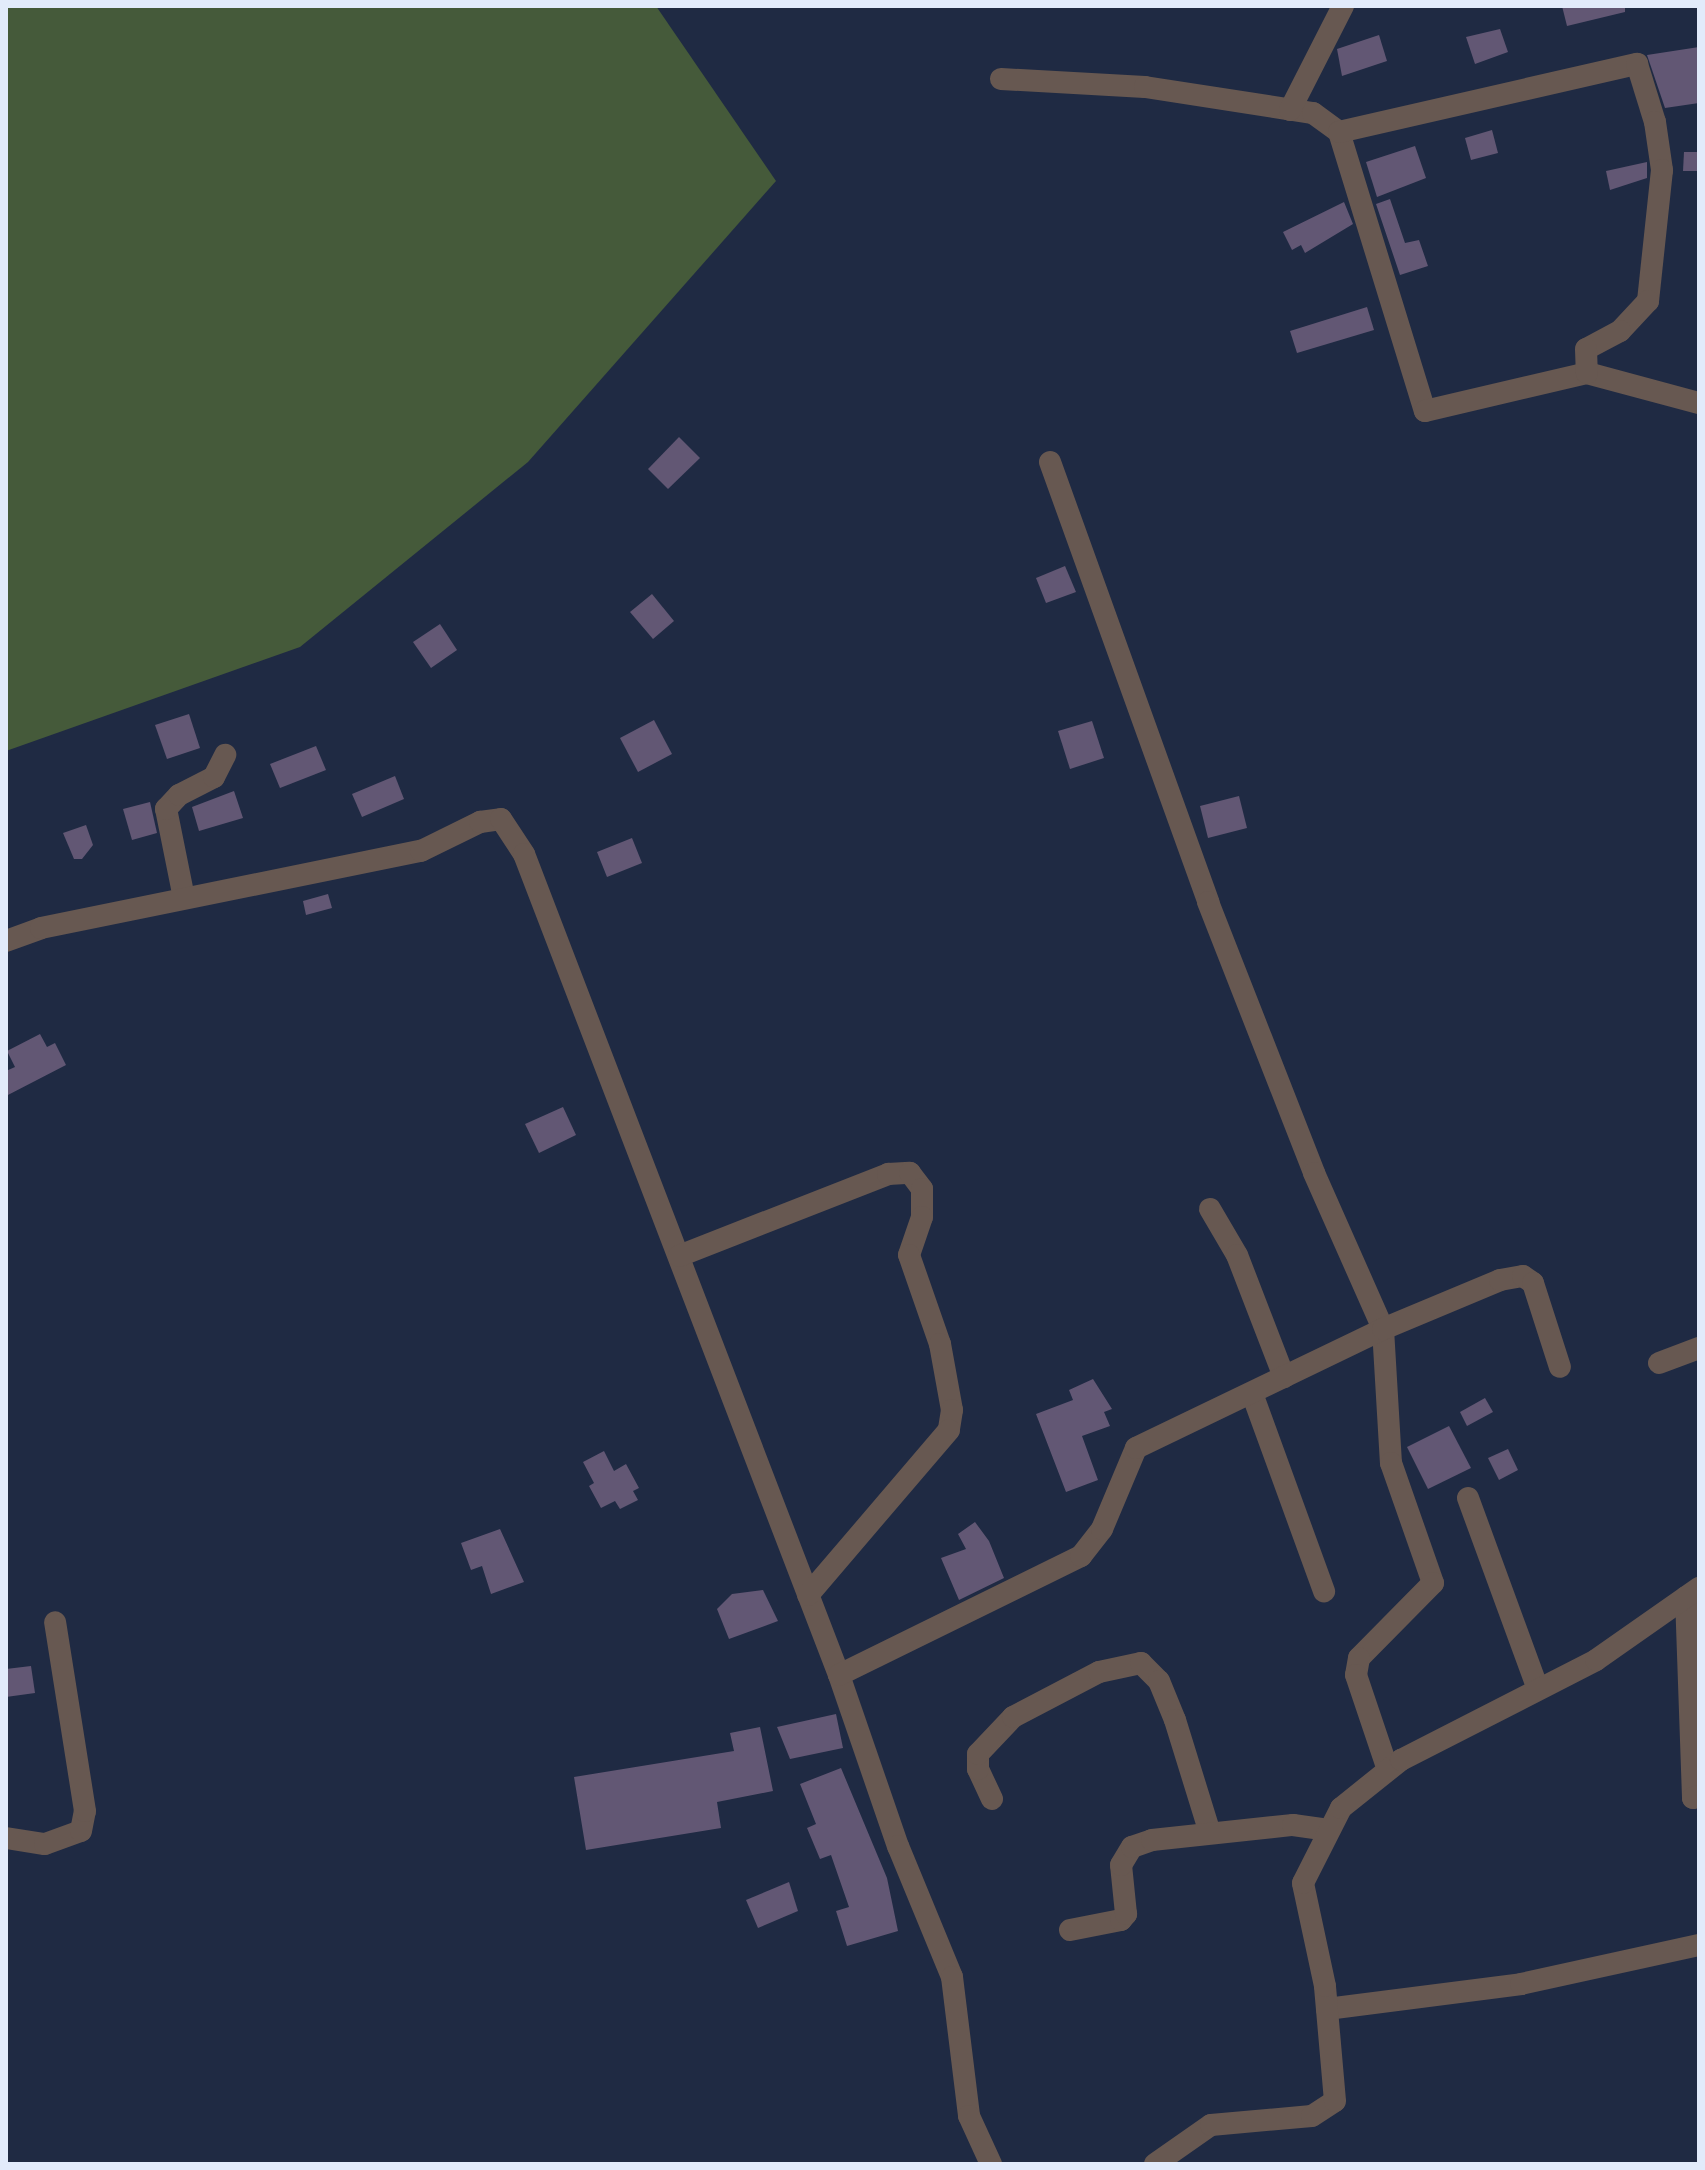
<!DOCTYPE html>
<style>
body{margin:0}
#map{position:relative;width:1705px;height:2170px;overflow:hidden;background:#1f2a43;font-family:"PT Sans",sans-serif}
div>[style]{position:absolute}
.green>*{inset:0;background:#455a3a}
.building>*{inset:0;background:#625774}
.minor>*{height:22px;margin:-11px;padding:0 11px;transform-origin:11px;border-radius:11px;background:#675851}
span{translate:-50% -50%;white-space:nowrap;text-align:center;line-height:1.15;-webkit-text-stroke:8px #0e131f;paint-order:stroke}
.frame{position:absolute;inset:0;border:8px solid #e2ebfb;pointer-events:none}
</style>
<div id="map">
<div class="green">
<div style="clip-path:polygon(6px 6px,656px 6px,776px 181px,528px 462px,300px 647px,6px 751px)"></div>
</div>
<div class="building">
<div style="clip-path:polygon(1562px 6px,1625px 6px,1625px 12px,1567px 26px)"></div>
<div style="clip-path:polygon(1500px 29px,1508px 52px,1475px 64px,1466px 37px)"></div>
<div style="clip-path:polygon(1379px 35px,1387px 61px,1342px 76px,1337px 49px)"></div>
<div style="clip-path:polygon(1699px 47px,1699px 103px,1665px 108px,1647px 55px)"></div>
<div style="clip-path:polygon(1492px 130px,1498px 153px,1471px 160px,1465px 138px)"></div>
<div style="clip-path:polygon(1415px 146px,1426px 178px,1377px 197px,1366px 162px)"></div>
<div style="clip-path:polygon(1684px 152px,1699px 152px,1699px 171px,1683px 171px)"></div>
<div style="clip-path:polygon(1647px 162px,1647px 178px,1610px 190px,1606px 171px)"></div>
<div style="clip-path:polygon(1390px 199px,1405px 243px,1419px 240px,1428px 266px,1400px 275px,1376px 204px)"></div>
<div style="clip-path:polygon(1344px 202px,1353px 224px,1305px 253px,1301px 245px,1292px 250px,1283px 232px)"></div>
<div style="clip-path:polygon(1367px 307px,1374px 330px,1297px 353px,1290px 331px)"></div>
<div style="clip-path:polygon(679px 437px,700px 458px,668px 489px,648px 469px)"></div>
<div style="clip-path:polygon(1065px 566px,1076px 592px,1046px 603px,1036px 578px)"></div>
<div style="clip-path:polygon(652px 594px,674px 621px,653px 639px,630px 612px)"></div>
<div style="clip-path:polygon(440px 624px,457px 650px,431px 668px,413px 642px)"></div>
<div style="clip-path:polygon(189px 714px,200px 748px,167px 759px,155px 725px)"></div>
<div style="clip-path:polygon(654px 720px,672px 754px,638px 772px,620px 738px)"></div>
<div style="clip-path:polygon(1092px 721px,1104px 758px,1070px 769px,1058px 731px)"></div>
<div style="clip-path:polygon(316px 746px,326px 770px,280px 788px,270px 764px)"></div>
<div style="clip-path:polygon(395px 776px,404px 799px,362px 817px,352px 794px)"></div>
<div style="clip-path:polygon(234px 791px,243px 818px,199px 831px,192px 807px)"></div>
<div style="clip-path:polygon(1239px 796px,1247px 828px,1208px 838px,1200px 806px)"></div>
<div style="clip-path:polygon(150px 802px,157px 833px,132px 840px,123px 809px)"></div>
<div style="clip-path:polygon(86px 825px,93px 845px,82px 859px,74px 859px,63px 833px)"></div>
<div style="clip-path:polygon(632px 838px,642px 863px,607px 877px,597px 852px)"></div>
<div style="clip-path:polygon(328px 894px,332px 908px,306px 915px,303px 901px)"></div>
<div style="clip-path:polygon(40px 1034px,47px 1047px,55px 1043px,66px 1065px,6px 1096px,6px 1071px,15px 1067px,7px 1051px)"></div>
<div style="clip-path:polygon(563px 1107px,576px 1135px,539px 1153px,525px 1124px)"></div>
<div style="clip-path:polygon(1093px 1379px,1112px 1409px,1104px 1412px,1110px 1426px,1082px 1436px,1098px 1480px,1066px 1492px,1036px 1414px,1073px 1400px,1069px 1390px)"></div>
<div style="clip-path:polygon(1485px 1398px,1493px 1412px,1467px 1426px,1460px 1412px)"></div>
<div style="clip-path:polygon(1449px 1426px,1471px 1468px,1428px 1489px,1407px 1447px)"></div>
<div style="clip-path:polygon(1508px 1449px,1518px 1470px,1499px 1480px,1488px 1458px)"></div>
<div style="clip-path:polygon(604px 1451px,614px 1471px,626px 1464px,639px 1488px,633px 1491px,638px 1500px,620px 1509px,615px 1501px,601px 1508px,589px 1486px,594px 1483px,583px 1462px)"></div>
<div style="clip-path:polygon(975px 1522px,989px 1541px,1004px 1578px,959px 1600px,941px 1558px,966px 1549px,958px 1534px)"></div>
<div style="clip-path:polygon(500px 1529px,524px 1582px,491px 1594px,482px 1566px,471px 1570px,461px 1543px)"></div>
<div style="clip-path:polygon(763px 1590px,778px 1621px,729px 1639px,717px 1609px,732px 1594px)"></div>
<div style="clip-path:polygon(31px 1666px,35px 1693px,6px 1697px,6px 1669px)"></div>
<div style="clip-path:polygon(836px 1714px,843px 1748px,790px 1759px,777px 1727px)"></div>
<div style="clip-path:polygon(760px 1727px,773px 1791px,717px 1802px,721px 1828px,586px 1850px,574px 1777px,734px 1751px,730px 1733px)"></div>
<div style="clip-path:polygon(841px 1768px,887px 1878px,898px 1931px,847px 1946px,836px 1911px,849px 1907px,831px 1855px,820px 1859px,807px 1828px,816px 1824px,800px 1784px)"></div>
<div style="clip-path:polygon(789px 1882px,798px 1911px,758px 1928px,746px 1900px)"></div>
</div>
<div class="minor">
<div style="left:1001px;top:79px;width:144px;rotate:3.2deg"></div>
<div style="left:1145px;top:87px;width:170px;rotate:8.8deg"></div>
<div style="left:1313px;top:113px;width:32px;rotate:36deg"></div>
<div style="left:1339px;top:132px;width:292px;rotate:72.9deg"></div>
<div style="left:1425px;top:411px;width:166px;rotate:-13.2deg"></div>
<div style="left:1587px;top:373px;width:116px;rotate:15deg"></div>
<div style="left:1290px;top:110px;width:117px;rotate:-63deg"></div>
<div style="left:1339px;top:132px;width:306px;rotate:-12.9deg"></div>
<div style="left:1637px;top:64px;width:61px;rotate:72.8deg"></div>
<div style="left:1655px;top:122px;width:49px;rotate:81.7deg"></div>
<div style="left:1662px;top:170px;width:132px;rotate:96.1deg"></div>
<div style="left:1648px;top:301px;width:41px;rotate:133deg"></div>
<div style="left:1620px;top:331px;width:38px;rotate:152deg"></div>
<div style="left:1586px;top:349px;width:24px;rotate:88deg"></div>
<div style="left:1050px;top:462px;width:468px;rotate:70.2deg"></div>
<div style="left:1208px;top:902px;width:291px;rotate:68.6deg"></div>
<div style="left:1314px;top:1173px;width:171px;rotate:66.1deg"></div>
<div style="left:1383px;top:1329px;width:134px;rotate:86.6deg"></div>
<div style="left:1391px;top:1463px;width:127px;rotate:70.7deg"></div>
<div style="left:1433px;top:1583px;width:105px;rotate:134.6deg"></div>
<div style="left:1359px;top:1658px;width:17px;rotate:100deg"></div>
<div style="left:1356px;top:1675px;width:100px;rotate:71.4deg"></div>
<div style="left:184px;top:898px;width:91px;rotate:-101.4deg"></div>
<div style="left:166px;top:809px;width:19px;rotate:-47deg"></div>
<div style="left:179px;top:795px;width:39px;rotate:-27deg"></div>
<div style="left:214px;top:777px;width:25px;rotate:-63deg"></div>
<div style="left:6px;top:941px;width:37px;rotate:-20deg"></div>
<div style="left:41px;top:928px;width:388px;rotate:-11.5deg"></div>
<div style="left:421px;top:851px;width:66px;rotate:-26.2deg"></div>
<div style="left:480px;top:822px;width:21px;rotate:-8deg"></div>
<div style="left:501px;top:819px;width:42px;rotate:56.7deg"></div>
<div style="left:524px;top:854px;width:879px;rotate:69.01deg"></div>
<div style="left:839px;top:1675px;width:181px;rotate:71deg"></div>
<div style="left:898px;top:1846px;width:142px;rotate:67.6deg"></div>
<div style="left:952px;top:1977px;width:140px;rotate:83deg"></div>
<div style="left:969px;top:2116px;width:53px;rotate:65.4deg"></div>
<div style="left:1210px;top:1209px;width:53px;rotate:59.6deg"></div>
<div style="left:1237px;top:1255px;width:131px;rotate:68.9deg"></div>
<div style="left:679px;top:1256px;width:225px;rotate:-21.4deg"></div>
<div style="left:888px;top:1174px;width:22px;rotate:-3deg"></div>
<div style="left:910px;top:1173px;width:20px;rotate:53deg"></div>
<div style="left:922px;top:1189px;width:28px;rotate:90deg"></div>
<div style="left:922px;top:1217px;width:40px;rotate:108.9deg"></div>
<div style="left:909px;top:1255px;width:94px;rotate:70.8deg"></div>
<div style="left:940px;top:1344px;width:67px;rotate:79.7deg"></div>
<div style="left:952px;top:1410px;width:20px;rotate:99deg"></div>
<div style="left:949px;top:1430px;width:217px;rotate:130.5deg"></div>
<div style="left:1659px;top:1363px;width:43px;rotate:-20.6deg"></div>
<div style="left:1253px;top:1396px;width:208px;rotate:70deg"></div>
<div style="left:1468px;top:1498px;width:203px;rotate:69.9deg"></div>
<div style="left:1686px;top:1597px;width:201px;rotate:88deg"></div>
<div style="left:1693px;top:1798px;width:6px;rotate:-18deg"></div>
<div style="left:839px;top:1675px;width:270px;rotate:-26.2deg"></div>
<div style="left:1081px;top:1556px;width:34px;rotate:-52deg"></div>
<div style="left:1102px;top:1529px;width:88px;rotate:-67.2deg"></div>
<div style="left:1136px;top:1448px;width:274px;rotate:-25.7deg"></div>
<div style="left:1383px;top:1329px;width:127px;rotate:-22.7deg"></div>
<div style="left:1500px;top:1280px;width:23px;rotate:-10deg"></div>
<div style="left:1523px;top:1276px;width:12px;rotate:35deg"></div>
<div style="left:1533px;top:1283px;width:88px;rotate:72.2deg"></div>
<div style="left:992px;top:1799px;width:33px;rotate:-115deg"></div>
<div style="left:978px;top:1769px;width:15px;rotate:-90deg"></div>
<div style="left:978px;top:1754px;width:51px;rotate:-46.6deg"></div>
<div style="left:1013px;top:1717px;width:97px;rotate:-27.6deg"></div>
<div style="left:1099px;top:1672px;width:43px;rotate:-12.1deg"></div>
<div style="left:1141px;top:1663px;width:25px;rotate:45deg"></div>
<div style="left:1159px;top:1681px;width:42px;rotate:67.7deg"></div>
<div style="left:1175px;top:1720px;width:118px;rotate:72.8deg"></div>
<div style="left:6px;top:1838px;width:39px;rotate:9deg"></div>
<div style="left:45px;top:1844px;width:38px;rotate:-20deg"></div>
<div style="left:81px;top:1831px;width:20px;rotate:-79deg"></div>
<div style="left:85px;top:1811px;width:191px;rotate:-99deg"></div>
<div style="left:1070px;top:1930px;width:52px;rotate:-11.1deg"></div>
<div style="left:1121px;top:1920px;width:8px;rotate:-50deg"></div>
<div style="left:1126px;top:1914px;width:49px;rotate:-95.8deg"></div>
<div style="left:1121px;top:1865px;width:21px;rotate:-59deg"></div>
<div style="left:1132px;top:1847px;width:21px;rotate:-19deg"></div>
<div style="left:1152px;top:1840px;width:142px;rotate:-6.1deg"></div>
<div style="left:1293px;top:1825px;width:36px;rotate:8deg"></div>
<div style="left:1327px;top:2009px;width:196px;rotate:-7.3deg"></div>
<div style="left:1521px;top:1984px;width:182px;rotate:-12.4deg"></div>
<div style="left:1155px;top:2164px;width:68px;rotate:-34.9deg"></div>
<div style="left:1211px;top:2125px;width:101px;rotate:-5.1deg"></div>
<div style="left:1312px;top:2116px;width:27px;rotate:-33deg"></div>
<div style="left:1335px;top:2101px;width:115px;rotate:-95deg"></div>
<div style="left:1325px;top:1986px;width:105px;rotate:-102.1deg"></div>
<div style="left:1303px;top:1883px;width:84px;rotate:-63.1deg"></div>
<div style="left:1341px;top:1808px;width:77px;rotate:-38.7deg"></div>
<div style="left:1401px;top:1760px;width:219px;rotate:-27.1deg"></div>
<div style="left:1596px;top:1660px;width:126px;rotate:-35deg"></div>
</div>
<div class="frame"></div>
</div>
